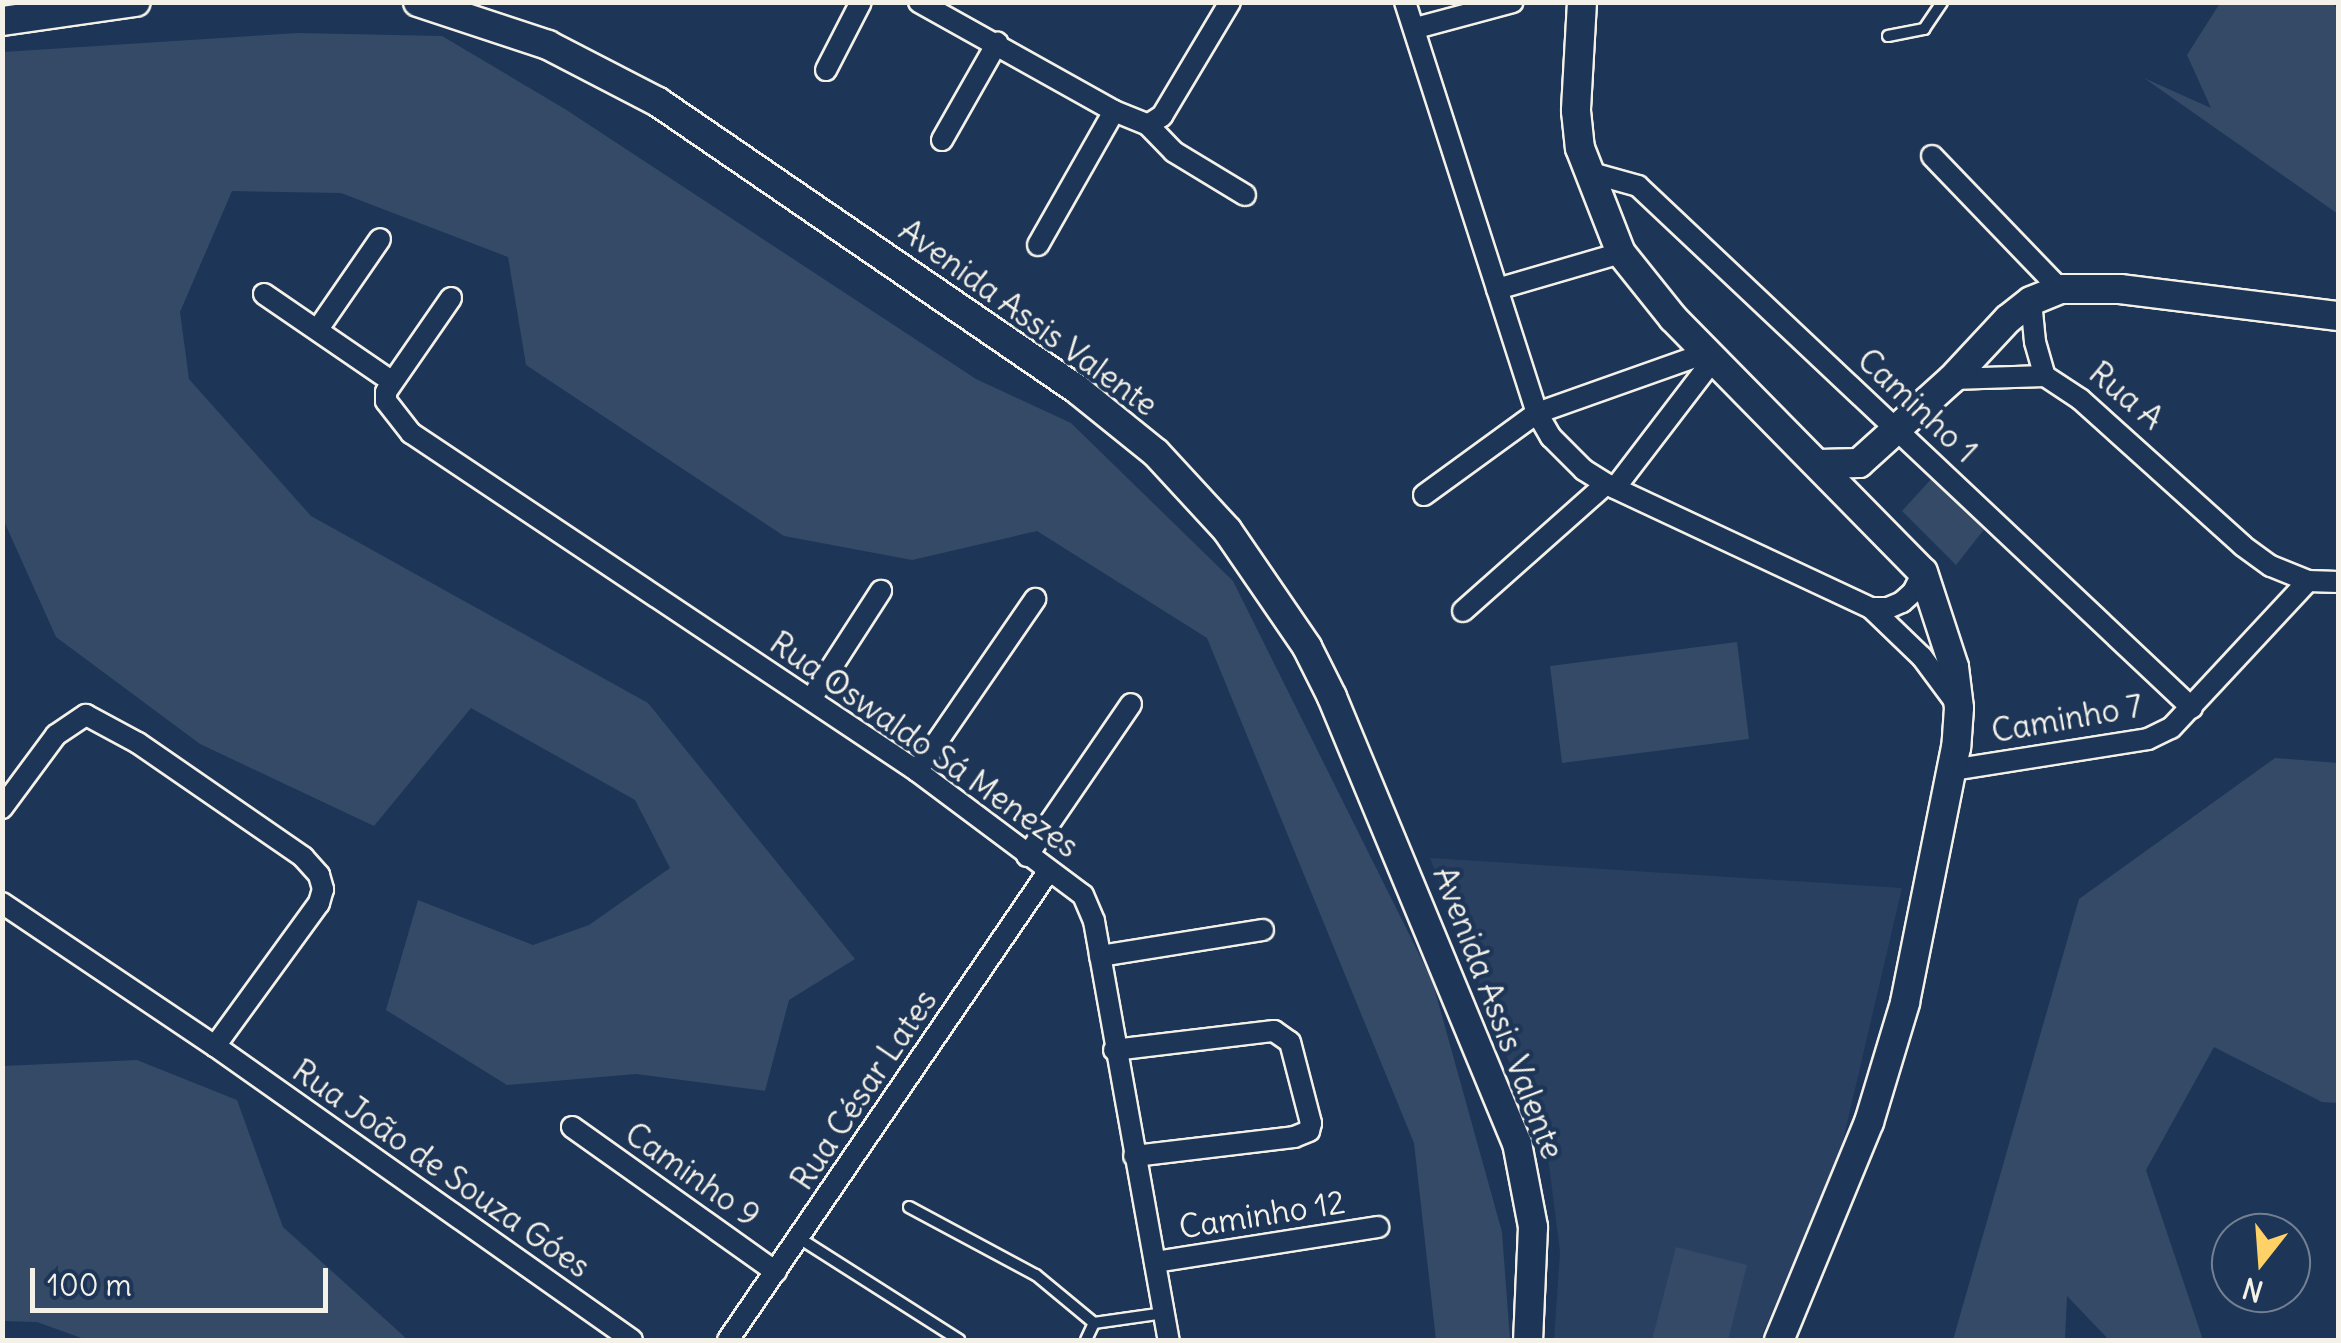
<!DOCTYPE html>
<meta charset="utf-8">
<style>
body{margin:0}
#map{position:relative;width:2341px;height:1343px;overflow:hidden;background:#1d3557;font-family:Delius,sans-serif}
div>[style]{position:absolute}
.built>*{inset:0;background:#2a4060}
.green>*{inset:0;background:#354a67}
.roads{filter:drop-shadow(2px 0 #f4f1e8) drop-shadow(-2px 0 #f4f1e8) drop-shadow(0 2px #f4f1e8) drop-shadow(0 -2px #f4f1e8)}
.service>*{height:10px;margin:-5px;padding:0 5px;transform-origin:5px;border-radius:5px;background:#1d3557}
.minor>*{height:20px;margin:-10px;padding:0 10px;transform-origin:10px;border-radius:10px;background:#1d3557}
.secondary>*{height:28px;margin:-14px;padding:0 14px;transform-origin:14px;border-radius:14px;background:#1d3557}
span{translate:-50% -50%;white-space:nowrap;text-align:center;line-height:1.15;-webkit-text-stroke:9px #1d3557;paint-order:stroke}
.street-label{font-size:32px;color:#f4f1e8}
.frame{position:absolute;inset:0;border:5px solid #f4f1e8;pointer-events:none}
.north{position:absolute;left:2211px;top:1213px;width:100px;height:100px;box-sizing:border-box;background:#1d3557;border:2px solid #738091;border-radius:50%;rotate:197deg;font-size:28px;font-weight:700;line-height:40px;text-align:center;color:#f4f1e8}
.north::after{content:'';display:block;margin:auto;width:35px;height:45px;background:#ffd166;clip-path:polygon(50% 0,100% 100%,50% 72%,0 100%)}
.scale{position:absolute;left:30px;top:1268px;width:298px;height:45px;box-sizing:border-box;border:5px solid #f4f1e8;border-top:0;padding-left:12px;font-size:30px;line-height:35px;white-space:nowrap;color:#f4f1e8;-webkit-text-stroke:8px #1d3557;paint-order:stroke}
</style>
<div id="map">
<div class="built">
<div style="clip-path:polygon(1430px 858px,1902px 888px,1840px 1153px,1760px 1340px,1554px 1340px,1560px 1252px,1549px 1165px)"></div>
</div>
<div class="green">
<div style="clip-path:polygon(2220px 3px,2332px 3px,2338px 9px,2338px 214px,2144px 78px,2211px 108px,2187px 55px)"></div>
<div style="clip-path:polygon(298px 33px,442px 36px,565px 109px,976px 379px,1071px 423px,1233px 581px,1432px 980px,1502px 1232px,1510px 1340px,1436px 1340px,1414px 1143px,1207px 638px,1037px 531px,912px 560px,784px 536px,526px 365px,508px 257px,341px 193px,232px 191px,180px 312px,189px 379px,311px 516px,648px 703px,855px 959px,789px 1000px,765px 1091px,636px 1074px,507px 1085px,386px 1010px,418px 900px,533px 945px,589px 925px,670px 868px,635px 800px,471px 708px,374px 826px,200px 744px,56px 637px,3px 519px,3px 52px)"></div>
<div style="clip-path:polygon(1933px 477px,1986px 527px,1956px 565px,1902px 511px)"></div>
<div style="clip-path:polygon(1737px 642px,1749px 739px,1562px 763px,1550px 666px)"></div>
<div style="clip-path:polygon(2275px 758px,2338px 763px,2338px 1103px,2322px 1102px,2214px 1047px,2146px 1170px,2203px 1340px,2109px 1340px,2067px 1296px,2065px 1340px,1953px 1340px,2079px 899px)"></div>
<div style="clip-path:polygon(137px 1060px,237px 1100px,283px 1227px,408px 1340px,87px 1340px,37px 1322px,3px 1321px,3px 1066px)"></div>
<div style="clip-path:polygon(1676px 1247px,1747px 1265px,1728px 1340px,1652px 1340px)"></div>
</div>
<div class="roads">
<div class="service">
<div style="left:1888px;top:36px;width:37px;rotate:-11deg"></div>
<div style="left:1924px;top:29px;width:32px;rotate:-56deg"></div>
<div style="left:909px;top:1207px;width:144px;rotate:28.2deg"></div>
<div style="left:1036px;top:1275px;width:75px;rotate:39.6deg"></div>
<div style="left:1094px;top:1323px;width:71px;rotate:-8.1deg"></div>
<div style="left:799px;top:1238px;width:190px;rotate:32.5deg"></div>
<div style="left:1086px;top:1340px;width:19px;rotate:-65deg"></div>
</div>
<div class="minor">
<div style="left:919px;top:2px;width:223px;rotate:29.2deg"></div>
<div style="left:1114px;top:111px;width:37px;rotate:22deg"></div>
<div style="left:1148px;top:125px;width:17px;rotate:-33deg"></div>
<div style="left:1162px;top:116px;width:133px;rotate:-59.2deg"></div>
<div style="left:1405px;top:2px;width:432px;rotate:72.2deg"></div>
<div style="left:1537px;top:413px;width:28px;rotate:60deg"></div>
<div style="left:1551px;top:437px;width:47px;rotate:45deg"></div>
<div style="left:1584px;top:470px;width:26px;rotate:32deg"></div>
<div style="left:1606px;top:484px;width:293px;rotate:25.1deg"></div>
<div style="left:1871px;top:608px;width:71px;rotate:43.9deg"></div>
<div style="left:1922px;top:657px;width:62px;rotate:53.5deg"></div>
<div style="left:1416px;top:28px;width:100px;rotate:-15deg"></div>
<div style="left:826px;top:70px;width:76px;rotate:-62.8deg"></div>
<div style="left:1148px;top:125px;width:37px;rotate:46deg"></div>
<div style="left:1174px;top:152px;width:83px;rotate:31.2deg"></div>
<div style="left:942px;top:140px;width:112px;rotate:-60.4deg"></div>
<div style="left:1932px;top:156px;width:185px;rotate:46.1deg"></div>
<div style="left:1588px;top:172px;width:52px;rotate:15.6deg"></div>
<div style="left:1638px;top:186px;width:761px;rotate:43.3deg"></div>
<div style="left:1038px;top:245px;width:154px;rotate:-60.4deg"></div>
<div style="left:1497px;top:289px;width:129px;rotate:-16.2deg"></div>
<div style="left:264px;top:294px;width:154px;rotate:34.4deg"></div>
<div style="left:451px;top:298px;width:114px;rotate:124.7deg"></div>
<div style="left:386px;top:392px;width:9px;rotate:90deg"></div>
<div style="left:386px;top:401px;width:41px;rotate:52deg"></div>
<div style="left:411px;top:433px;width:609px;rotate:33.74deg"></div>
<div style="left:917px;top:771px;width:207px;rotate:36.8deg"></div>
<div style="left:1083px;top:895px;width:28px;rotate:67deg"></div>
<div style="left:1094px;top:921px;width:426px;rotate:79.9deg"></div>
<div style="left:2031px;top:301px;width:41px;rotate:84.4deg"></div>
<div style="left:2035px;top:342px;width:35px;rotate:74deg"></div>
<div style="left:318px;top:329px;width:109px;rotate:-55.4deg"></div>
<div style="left:1952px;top:379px;width:93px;rotate:-1.8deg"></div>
<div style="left:2045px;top:376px;width:42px;rotate:33.3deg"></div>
<div style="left:2080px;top:399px;width:219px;rotate:42deg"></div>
<div style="left:2243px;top:546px;width:34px;rotate:36deg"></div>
<div style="left:2271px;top:566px;width:40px;rotate:22deg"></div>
<div style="left:2308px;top:581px;width:30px;rotate:2deg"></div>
<div style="left:1615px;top:488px;width:161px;rotate:-52.6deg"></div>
<div style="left:1424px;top:495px;width:140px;rotate:-36deg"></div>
<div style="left:1537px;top:413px;width:179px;rotate:-19.5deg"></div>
<div style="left:1871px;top:608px;width:17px"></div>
<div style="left:1888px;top:608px;width:15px;rotate:-23deg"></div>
<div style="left:1902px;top:602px;width:15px;rotate:-42deg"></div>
<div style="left:1913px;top:592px;width:22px;rotate:-63deg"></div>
<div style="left:1463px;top:611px;width:191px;rotate:-41.6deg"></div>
<div style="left:811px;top:699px;width:129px;rotate:-57.1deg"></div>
<div style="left:1952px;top:770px;width:198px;rotate:-9deg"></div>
<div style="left:2148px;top:739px;width:25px;rotate:-26deg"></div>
<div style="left:2171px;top:728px;width:201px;rotate:-47deg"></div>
<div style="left:917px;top:771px;width:209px;rotate:-55.5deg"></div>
<div style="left:2px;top:808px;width:91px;rotate:-53.5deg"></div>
<div style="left:56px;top:735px;width:36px;rotate:-34deg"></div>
<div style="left:86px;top:715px;width:59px;rotate:28.3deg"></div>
<div style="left:138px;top:743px;width:201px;rotate:34.6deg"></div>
<div style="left:303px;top:857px;width:24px;rotate:48deg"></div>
<div style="left:319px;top:875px;width:15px;rotate:74deg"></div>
<div style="left:323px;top:889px;width:15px;rotate:106deg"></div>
<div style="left:319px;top:903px;width:177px;rotate:126deg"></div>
<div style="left:1027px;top:856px;width:184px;rotate:-55.6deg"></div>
<div style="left:2px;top:903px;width:257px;rotate:33.9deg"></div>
<div style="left:215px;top:1046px;width:510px;rotate:35.19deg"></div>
<div style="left:1100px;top:956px;width:165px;rotate:-9.1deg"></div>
<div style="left:1114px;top:1050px;width:161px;rotate:-6.8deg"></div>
<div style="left:1274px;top:1031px;width:19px;rotate:35deg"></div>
<div style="left:1290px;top:1042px;width:84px;rotate:75.5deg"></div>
<div style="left:1311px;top:1123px;width:8px;rotate:104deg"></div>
<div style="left:1309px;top:1131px;width:16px;rotate:158deg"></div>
<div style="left:1294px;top:1137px;width:161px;rotate:173.2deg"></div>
<div style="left:572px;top:1127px;width:250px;rotate:35.4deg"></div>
<div style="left:1155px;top:1262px;width:226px;rotate:-8.9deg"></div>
<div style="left:728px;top:1340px;width:567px;rotate:-55.64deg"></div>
</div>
<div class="secondary">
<div style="left:418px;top:2px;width:137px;rotate:18.3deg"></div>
<div style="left:548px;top:45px;width:124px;rotate:27.4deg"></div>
<div style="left:658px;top:102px;width:509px;rotate:34.44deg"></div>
<div style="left:1078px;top:390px;width:100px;rotate:38.9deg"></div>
<div style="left:1156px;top:453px;width:105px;rotate:47.3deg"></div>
<div style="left:1227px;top:530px;width:142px;rotate:55.6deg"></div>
<div style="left:1307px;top:647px;width:56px;rotate:63.4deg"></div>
<div style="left:1332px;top:697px;width:483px;rotate:67.5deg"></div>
<div style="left:1517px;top:1143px;width:86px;rotate:79.2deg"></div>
<div style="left:1533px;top:1227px;width:113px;rotate:92.5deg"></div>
<div style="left:1582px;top:2px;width:109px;rotate:93.2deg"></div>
<div style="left:1576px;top:111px;width:37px;rotate:84deg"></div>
<div style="left:1580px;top:148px;width:113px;rotate:68.7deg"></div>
<div style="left:1621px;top:253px;width:83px;rotate:51.3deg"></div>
<div style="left:1673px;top:318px;width:356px;rotate:45.5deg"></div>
<div style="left:1923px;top:572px;width:100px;rotate:71.9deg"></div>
<div style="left:1954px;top:667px;width:41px;rotate:83deg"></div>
<div style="left:1959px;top:708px;width:39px;rotate:94deg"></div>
<div style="left:1956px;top:747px;width:261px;rotate:101.3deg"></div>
<div style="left:1905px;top:1003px;width:124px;rotate:106.8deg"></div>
<div style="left:1869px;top:1122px;width:236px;rotate:112.4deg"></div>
<div style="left:2px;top:21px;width:135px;rotate:-8.1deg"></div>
<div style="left:1819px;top:464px;width:40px;rotate:-1.4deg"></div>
<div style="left:1859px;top:463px;width:125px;rotate:-42.1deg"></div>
<div style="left:1952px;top:379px;width:82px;rotate:-47deg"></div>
<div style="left:2008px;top:319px;width:29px;rotate:-38deg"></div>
<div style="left:2031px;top:301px;width:31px;rotate:-22deg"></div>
<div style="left:2060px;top:289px;width:60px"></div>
<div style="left:2120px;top:289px;width:220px;rotate:7.1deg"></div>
</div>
</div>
<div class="street-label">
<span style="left:1028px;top:318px;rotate:36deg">Avenida Assis Valente</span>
<span style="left:2126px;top:396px;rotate:40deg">Rua A</span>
<span style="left:1917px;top:406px;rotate:43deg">Caminho 1</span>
<span style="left:2067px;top:719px;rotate:-10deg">Caminho 7</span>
<span style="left:924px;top:745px;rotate:35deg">Rua Oswaldo Sá Menezes</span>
<span style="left:1498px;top:1013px;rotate:69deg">Avenida Assis Valente</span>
<span style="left:864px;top:1090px;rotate:-56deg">Rua César Lates</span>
<span style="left:441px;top:1169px;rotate:35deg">Rua João de Souza Góes</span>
<span style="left:692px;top:1175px;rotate:35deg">Caminho 9</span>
<span style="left:1262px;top:1215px;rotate:-9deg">Caminho 12</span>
</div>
<div class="frame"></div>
<div class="north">N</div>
<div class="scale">100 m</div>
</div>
